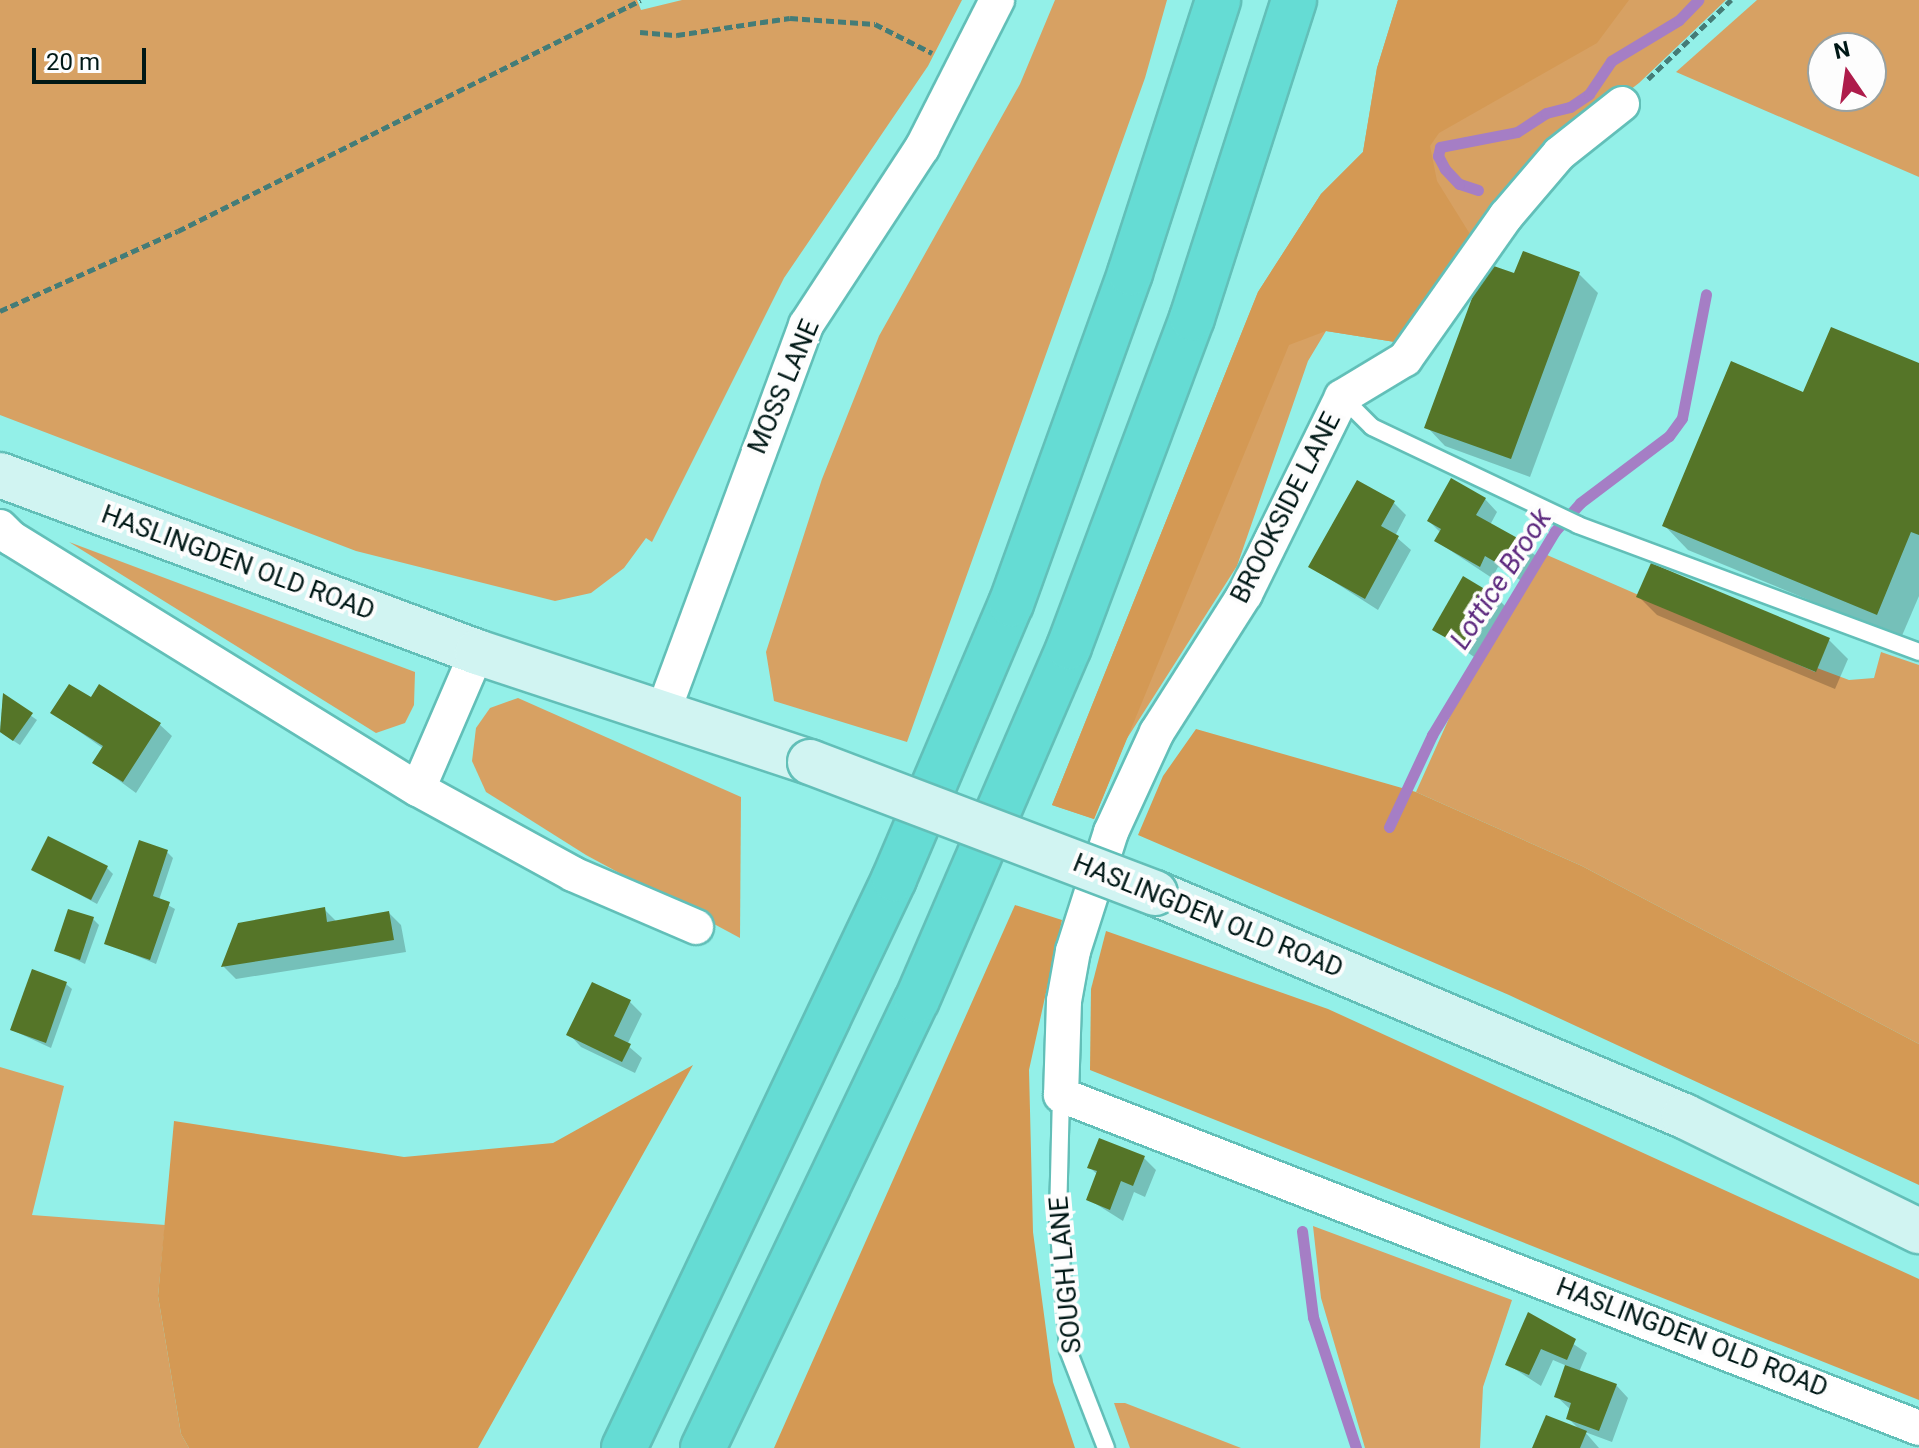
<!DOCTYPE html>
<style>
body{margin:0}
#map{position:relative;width:1919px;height:1448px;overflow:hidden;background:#93f0e8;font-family:Roboto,sans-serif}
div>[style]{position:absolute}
.green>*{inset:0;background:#d7a163}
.forest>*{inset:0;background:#d49954}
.shadow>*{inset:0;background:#0003}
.stream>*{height:11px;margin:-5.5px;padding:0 5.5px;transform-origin:5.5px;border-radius:5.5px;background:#a57ec5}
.building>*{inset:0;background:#557528}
.path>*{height:5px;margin-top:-2.5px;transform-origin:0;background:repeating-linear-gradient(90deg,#447c77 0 8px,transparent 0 12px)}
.roads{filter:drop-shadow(2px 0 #62bfb8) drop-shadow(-2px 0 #62bfb8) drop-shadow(0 2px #62bfb8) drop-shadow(0 -2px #62bfb8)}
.service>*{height:16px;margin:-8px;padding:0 8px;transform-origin:8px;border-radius:8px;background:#fff}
.minor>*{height:34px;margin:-17px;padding:0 17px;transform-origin:17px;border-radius:17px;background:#fff}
.secondary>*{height:44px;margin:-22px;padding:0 22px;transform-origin:22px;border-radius:22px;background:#d1f4f2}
.motorway>*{height:44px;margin:-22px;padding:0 22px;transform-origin:22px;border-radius:22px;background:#65dcd4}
.bridges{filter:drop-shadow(2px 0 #62bfb8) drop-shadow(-2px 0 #62bfb8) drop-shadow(0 2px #62bfb8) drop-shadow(0 -2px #62bfb8)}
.secondary-bridge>*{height:44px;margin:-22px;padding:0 22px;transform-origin:22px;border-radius:22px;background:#d1f4f2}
span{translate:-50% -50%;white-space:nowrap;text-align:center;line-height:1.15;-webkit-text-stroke:8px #fdfdfd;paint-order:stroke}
.street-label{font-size:26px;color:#001816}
.water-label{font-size:28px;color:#5d297f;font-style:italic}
.north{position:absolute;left:1807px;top:32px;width:80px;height:80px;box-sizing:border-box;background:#fdfdfd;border:2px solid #98a1a1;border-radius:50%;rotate:347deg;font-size:22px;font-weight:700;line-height:32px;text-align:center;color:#001816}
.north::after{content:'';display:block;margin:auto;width:28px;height:36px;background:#ae1c4b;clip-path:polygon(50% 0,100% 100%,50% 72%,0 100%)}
.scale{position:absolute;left:32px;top:48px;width:114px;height:36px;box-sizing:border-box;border:4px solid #001816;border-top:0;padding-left:10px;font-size:24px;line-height:28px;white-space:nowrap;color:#001816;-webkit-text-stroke:6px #fdfdfd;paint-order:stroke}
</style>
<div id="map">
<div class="green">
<div style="clip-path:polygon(0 0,637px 0,641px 10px,682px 0,962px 0,928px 66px,784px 278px,652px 542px,646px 538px,624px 568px,591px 593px,555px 601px,356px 551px,0 415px)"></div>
<div style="clip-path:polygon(1055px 0,1167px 0,1145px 78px,907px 742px,774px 701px,766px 652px,822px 479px,879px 336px,1020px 84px)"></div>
<div style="clip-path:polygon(1398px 0,1726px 0,1639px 83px,1525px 171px,1395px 342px,1326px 331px,1308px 361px,1237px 566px,1126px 740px,1094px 819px,1052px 805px,1258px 292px,1321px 194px,1363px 152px,1377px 68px)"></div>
<div style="clip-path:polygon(evenodd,1757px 0,1919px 0,1919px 177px,1676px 72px,1757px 0,1871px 48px,1871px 96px,1823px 96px,1823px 48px,1871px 48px)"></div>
<div style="clip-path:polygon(69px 542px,415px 672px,414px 705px,405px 723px,376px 733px)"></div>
<div style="clip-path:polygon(1547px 555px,1815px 672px,1817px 668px,1849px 680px,1874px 678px,1881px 652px,1919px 665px,1919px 1044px,1582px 866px,1416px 792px,1451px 714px)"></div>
<div style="clip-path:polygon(518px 698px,741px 797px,740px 938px,586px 855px,486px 792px,472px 761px,476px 728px,490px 708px)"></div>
<div style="clip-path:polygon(0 1067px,64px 1086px,32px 1215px,165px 1225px,158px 1296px,181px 1434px,189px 1448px,0 1448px)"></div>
<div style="clip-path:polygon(1313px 1226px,1512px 1300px,1483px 1387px,1480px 1448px,1365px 1448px,1321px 1298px)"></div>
<div style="clip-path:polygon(1114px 1403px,1125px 1403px,1241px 1448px,1130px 1448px)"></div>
</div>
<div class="forest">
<div style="clip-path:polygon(1398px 0,1629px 0,1597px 43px,1439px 133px,1430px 146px,1437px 181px,1473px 239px,1395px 342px,1326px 331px,1289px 345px,1094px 819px,1052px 805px,1258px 292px,1321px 194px,1363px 152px,1377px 68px)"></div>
<div style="clip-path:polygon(1196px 729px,1416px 792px,1582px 866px,1919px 1044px,1919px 1185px,1509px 995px,1138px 835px,1163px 776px)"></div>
<div style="clip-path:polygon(1015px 905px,1062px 920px,1029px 1070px,1033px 1232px,1053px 1382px,1075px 1448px,774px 1448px)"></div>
<div style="clip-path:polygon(1106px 931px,1328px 1009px,1919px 1279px,1919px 1400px,1090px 1070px,1091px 989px)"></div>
<div style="clip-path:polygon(693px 1065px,478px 1448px,189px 1448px,181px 1434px,158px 1296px,174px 1121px,404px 1157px,553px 1143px)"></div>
</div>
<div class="shadow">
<div style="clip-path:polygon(1579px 274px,1598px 293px,1530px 477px,1445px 446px,1427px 427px,1515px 276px)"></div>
<div style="clip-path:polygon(1919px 365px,1919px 596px,1901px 638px,1688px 550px,1664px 525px,1804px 395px)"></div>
<div style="clip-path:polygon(1485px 499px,1497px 512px,1490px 525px,1541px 559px,1527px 584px,1498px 567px,1492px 578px,1436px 541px,1441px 533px,1429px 521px)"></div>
<div style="clip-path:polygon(1394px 503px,1406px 515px,1395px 536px,1411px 550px,1378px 610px,1311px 567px)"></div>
<div style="clip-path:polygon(1639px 597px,1829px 640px,1848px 659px,1835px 689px,1657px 615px)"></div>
<div style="clip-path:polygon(1497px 598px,1509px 610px,1480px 661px,1435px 630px)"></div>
<div style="clip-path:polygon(3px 696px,37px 720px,20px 745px,0 732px)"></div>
<div style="clip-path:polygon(91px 700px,159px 724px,172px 736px,136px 793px,95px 763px,104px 749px,53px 713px)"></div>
<div style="clip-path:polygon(167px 852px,173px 858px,159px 900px,175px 909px,156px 964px,106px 943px)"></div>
<div style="clip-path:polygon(107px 868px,113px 874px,97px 904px,33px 869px)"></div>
<div style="clip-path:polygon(324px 909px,337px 922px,389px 913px,401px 925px,406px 952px,236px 979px,224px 967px,239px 924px)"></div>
<div style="clip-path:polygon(93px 919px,99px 925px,85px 964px,56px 950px)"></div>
<div style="clip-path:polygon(66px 984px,72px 989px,51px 1048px,12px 1030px)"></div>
<div style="clip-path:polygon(630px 1002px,642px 1014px,627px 1045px,642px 1058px,635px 1073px,581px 1047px,569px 1034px)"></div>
<div style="clip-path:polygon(1143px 1157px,1156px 1170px,1145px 1197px,1134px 1192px,1123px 1221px,1088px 1199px,1098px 1175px,1089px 1167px)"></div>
<div style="clip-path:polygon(1529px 1315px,1587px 1353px,1579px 1372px,1616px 1385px,1628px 1398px,1612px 1442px,1585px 1432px,1599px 1448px,1535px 1448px,1581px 1431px,1568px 1418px,1571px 1410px,1556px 1396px,1567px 1366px,1553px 1360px,1541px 1386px,1507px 1364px)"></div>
</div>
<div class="stream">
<div style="left:1478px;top:190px;width:20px;rotate:-162deg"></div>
<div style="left:1459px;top:184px;width:21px;rotate:-133deg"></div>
<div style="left:1445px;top:169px;width:15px;rotate:-118deg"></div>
<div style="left:1438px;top:156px;width:9px;rotate:-77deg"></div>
<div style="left:1440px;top:147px;width:78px;rotate:-11deg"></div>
<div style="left:1517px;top:132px;width:35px;rotate:-33deg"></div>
<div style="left:1546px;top:113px;width:25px;rotate:-14deg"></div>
<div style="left:1570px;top:107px;width:23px;rotate:-34deg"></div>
<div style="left:1589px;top:94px;width:40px;rotate:-56deg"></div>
<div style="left:1611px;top:61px;width:79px;rotate:-31.1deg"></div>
<div style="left:1679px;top:20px;width:28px;rotate:-46deg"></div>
<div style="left:1389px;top:827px;width:102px;rotate:-64.9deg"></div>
<div style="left:1432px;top:735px;width:238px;rotate:-58.9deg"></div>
<div style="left:1555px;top:531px;width:38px;rotate:-48deg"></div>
<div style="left:1580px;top:503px;width:111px;rotate:-37deg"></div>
<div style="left:1669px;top:436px;width:22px;rotate:-54deg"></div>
<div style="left:1682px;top:418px;width:126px;rotate:-79deg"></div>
<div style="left:1302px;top:1231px;width:87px;rotate:82.7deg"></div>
<div style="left:1313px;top:1317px;width:138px;rotate:71.8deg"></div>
</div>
<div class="building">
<div style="clip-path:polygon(1523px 251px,1580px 272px,1511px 459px,1424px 428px,1485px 263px,1514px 273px)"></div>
<div style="clip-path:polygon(1831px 327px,1919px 363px,1919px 535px,1911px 532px,1877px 615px,1662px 526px,1731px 361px,1803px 392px)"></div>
<div style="clip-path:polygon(1451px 478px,1486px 498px,1476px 515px,1530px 545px,1514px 573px,1485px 556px,1480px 567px,1434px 541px,1441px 529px,1427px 521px)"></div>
<div style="clip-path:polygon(1357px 480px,1395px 501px,1381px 526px,1399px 536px,1365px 599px,1308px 567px)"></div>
<div style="clip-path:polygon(1651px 563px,1830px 638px,1816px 672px,1636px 597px)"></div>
<div style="clip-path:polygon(1463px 576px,1498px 597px,1468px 650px,1432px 630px)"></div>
<div style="clip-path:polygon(69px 684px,91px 697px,99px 684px,161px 723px,123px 782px,92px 763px,103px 746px,50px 713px)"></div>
<div style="clip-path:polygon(3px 693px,33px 713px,13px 741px,0 732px)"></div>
<div style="clip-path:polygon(48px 836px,108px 866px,91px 900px,31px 870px)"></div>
<div style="clip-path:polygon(139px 840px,168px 850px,153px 896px,170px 902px,150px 960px,104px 944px)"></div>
<div style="clip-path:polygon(325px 907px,327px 922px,389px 911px,394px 940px,221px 967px,238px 923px)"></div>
<div style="clip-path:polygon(68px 909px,94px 917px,80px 960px,54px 951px)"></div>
<div style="clip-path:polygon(32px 969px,67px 982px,46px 1043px,10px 1030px)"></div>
<div style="clip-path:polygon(592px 982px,631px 1000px,614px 1036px,631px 1044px,622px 1062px,566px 1035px)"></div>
<div style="clip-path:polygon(1099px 1138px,1145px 1156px,1133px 1186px,1121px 1181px,1110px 1210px,1086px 1200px,1097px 1171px,1087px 1168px)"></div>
<div style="clip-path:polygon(1528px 1312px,1576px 1339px,1567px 1360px,1541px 1349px,1529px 1375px,1505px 1365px)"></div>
<div style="clip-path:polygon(1565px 1365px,1617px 1384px,1599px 1431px,1566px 1419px,1571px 1403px,1554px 1397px)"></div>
<div style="clip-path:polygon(1546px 1415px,1587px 1431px,1580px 1448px,1532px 1448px)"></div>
</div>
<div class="path">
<div style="left:640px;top:32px;width:37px;rotate:5deg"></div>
<div style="left:677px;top:35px;width:114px;rotate:-8.6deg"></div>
<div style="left:790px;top:18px;width:85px;rotate:4deg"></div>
<div style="left:875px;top:24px;width:64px;rotate:27deg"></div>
<div style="left:1648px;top:79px;width:115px;rotate:-43.6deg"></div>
<div style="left:0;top:311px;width:195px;rotate:-24.2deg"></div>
<div style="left:178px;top:231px;width:517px;rotate:-26.52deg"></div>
</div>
<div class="roads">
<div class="service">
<div style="left:1342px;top:397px;width:42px;rotate:45deg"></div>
<div style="left:1372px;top:427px;width:228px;rotate:25.4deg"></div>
<div style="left:1578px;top:525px;width:364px;rotate:20.4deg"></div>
<div style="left:1061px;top:1095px;width:124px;rotate:91.4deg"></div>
<div style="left:1058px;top:1219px;width:131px;rotate:85.6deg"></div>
<div style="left:1068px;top:1350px;width:105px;rotate:68.8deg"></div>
</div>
<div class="minor">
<div style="left:1622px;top:104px;width:80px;rotate:141.6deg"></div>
<div style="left:1559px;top:154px;width:82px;rotate:130.5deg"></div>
<div style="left:1506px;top:216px;width:175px;rotate:125.2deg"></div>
<div style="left:1405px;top:359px;width:74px;rotate:148.9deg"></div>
<div style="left:1342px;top:397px;width:220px;rotate:116.2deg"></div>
<div style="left:1245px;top:594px;width:164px;rotate:122.5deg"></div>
<div style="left:1157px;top:732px;width:110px;rotate:114.7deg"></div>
<div style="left:1111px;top:832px;width:125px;rotate:107.7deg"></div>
<div style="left:1073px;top:951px;width:51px;rotate:100.2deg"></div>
<div style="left:1064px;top:1001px;width:94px;rotate:91.8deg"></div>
<div style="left:1061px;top:1095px;width:920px;rotate:21.21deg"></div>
<div style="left:0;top:527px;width:16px;rotate:45deg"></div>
<div style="left:11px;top:538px;width:478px;rotate:31.7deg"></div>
<div style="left:418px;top:789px;width:177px;rotate:28.7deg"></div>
<div style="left:573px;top:874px;width:134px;rotate:23.3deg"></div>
<div style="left:663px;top:712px;width:413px;rotate:-69.7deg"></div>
<div style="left:806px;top:325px;width:212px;rotate:-56.8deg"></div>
<div style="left:922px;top:148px;width:166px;rotate:-63.1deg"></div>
<div style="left:418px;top:789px;width:149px;rotate:-66.7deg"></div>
</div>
<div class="secondary">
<div style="left:0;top:475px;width:509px;rotate:20.36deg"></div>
<div style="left:477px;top:652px;width:351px;rotate:18.3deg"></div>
<div style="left:1155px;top:893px;width:574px;rotate:22.86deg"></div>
<div style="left:1684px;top:1116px;width:262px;rotate:26.1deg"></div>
</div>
<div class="motorway">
<div style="left:624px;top:1448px;width:630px;rotate:-64.61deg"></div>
<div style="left:894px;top:879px;width:299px;rotate:-67deg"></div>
<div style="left:1011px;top:604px;width:352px;rotate:-70.2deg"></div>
<div style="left:1130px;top:273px;width:287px;rotate:-72.1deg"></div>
<div style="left:703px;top:1448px;width:496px;rotate:-64.5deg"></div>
<div style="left:917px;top:1000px;width:384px;rotate:-66.7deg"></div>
<div style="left:1069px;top:647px;width:351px;rotate:-69.5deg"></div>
<div style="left:1192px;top:318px;width:334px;rotate:-72.2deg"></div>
</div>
</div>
<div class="bridges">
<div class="secondary-bridge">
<div style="left:810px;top:762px;width:369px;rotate:20.8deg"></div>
</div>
</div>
<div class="street-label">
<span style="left:784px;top:387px;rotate:-67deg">MOSS LANE</span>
<span style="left:1286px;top:508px;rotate:-63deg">BROOKSIDE LANE</span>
<span style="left:238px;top:563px;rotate:20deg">HASLINGDEN OLD ROAD</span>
<span style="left:1208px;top:916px;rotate:22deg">HASLINGDEN OLD ROAD</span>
<span style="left:1066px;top:1275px;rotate:-95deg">SOUGH LANE</span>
<span style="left:1692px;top:1338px;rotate:21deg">HASLINGDEN OLD ROAD</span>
</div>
<div class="water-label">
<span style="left:1501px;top:579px;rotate:-57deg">Lottice Brook</span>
</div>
<div class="north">N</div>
<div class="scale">20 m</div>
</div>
